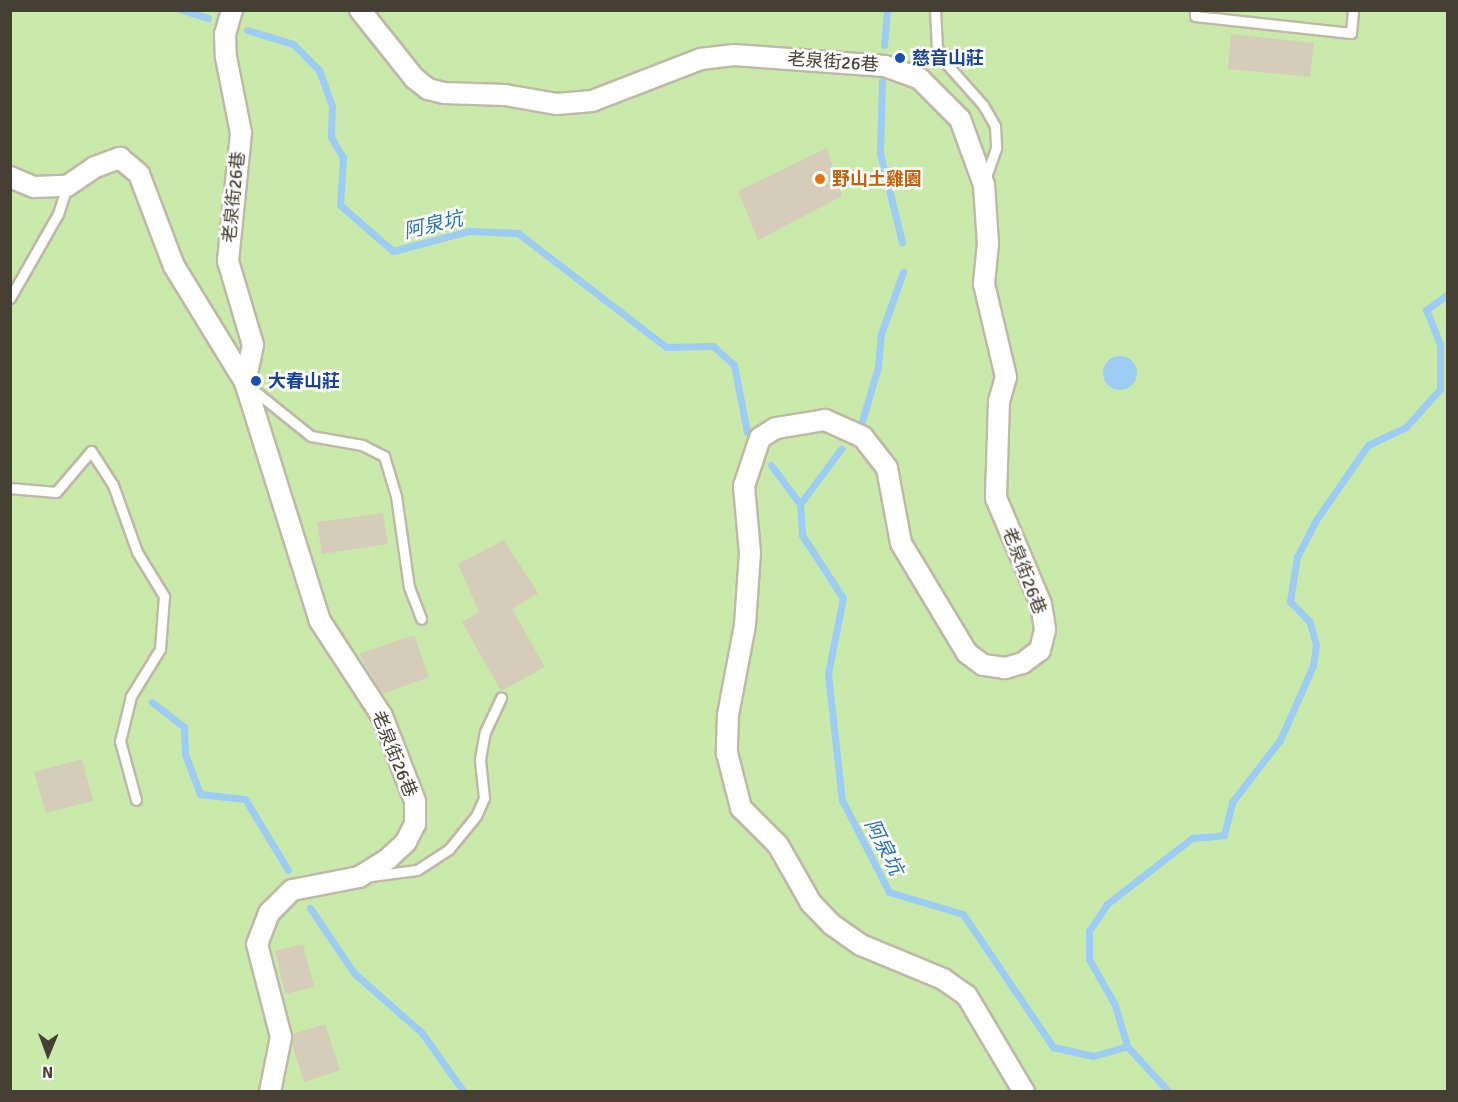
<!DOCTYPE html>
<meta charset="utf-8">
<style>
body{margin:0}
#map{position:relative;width:1458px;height:1102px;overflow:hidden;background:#f3f0e5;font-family:Signika,"Noto Sans TC",sans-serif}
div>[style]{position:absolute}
.green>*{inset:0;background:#caeaab}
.water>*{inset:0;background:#9dccf4}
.round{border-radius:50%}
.stream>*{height:7px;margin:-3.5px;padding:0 3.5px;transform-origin:3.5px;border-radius:3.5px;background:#9dccf4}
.building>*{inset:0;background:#d5ccba}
.roads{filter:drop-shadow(2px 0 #bfb8a7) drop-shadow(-2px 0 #bfb8a7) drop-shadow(0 2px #bfb8a7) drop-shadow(0 -2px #bfb8a7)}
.lane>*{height:9px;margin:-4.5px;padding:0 4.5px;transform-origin:4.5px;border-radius:4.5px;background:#fff}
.street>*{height:20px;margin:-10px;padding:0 10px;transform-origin:10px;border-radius:10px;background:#fff}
.dots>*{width:16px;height:16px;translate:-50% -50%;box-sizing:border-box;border:3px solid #fff;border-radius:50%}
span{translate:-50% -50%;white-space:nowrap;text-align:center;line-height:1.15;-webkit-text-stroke:5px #fff;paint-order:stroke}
.transit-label{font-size:18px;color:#164399;font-weight:700}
.left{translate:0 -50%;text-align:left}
.street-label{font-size:18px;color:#464034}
.food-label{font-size:18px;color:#c56008;font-weight:700}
.water-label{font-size:20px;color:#2873b7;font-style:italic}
.frame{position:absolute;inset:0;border:12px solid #464034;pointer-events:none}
.north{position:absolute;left:18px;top:1024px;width:60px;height:60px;-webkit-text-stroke:4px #fff;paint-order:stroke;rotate:181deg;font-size:16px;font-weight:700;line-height:24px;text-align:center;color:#464034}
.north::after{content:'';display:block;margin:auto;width:21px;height:27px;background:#464034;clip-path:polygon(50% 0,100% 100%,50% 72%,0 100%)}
</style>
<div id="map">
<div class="green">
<div style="clip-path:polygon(11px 11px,1447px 11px,1447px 1091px,11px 1091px)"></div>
</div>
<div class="water">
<div class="round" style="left:1103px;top:356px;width:34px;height:34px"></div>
</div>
<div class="stream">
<div style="left:182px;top:10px;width:27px;rotate:17deg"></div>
<div style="left:247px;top:30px;width:48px;rotate:16.9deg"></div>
<div style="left:293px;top:44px;width:37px;rotate:45deg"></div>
<div style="left:319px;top:70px;width:37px;rotate:70deg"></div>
<div style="left:332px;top:105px;width:32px;rotate:92deg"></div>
<div style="left:331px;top:137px;width:24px;rotate:60deg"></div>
<div style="left:343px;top:158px;width:47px;rotate:93.7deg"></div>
<div style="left:340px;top:205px;width:70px;rotate:41deg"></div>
<div style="left:393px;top:251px;width:79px;rotate:-14.7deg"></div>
<div style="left:469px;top:231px;width:49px;rotate:2.3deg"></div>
<div style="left:518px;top:233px;width:187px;rotate:37.6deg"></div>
<div style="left:666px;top:347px;width:47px;rotate:-1.2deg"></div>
<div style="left:713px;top:346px;width:28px;rotate:42deg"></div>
<div style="left:734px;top:365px;width:68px;rotate:79deg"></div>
<div style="left:884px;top:45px;width:35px;rotate:-85deg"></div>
<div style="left:882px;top:81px;width:72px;rotate:91.6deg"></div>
<div style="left:880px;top:153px;width:92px;rotate:76.1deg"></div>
<div style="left:862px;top:421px;width:56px;rotate:-73.5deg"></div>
<div style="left:878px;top:367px;width:33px;rotate:-85deg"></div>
<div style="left:881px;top:334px;width:66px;rotate:-70.5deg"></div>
<div style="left:771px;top:465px;width:49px;rotate:53.4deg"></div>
<div style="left:800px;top:504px;width:31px;rotate:86deg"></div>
<div style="left:802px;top:535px;width:75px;rotate:56.9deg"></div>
<div style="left:843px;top:598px;width:77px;rotate:101.2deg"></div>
<div style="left:828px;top:674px;width:127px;rotate:83.7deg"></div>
<div style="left:842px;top:800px;width:103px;rotate:62.9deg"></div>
<div style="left:889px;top:892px;width:77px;rotate:16.6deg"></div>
<div style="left:963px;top:914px;width:161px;rotate:55.9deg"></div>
<div style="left:1053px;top:1047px;width:41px;rotate:12.7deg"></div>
<div style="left:1093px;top:1056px;width:35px;rotate:-16deg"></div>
<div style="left:1127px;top:1046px;width:62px;rotate:47.6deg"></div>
<div style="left:800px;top:504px;width:69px;rotate:-53.3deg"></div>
<div style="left:152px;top:702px;width:41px;rotate:38deg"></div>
<div style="left:184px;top:727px;width:27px;rotate:88deg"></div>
<div style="left:185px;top:754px;width:43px;rotate:69.4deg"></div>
<div style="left:200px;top:794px;width:45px;rotate:6.3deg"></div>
<div style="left:245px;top:799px;width:83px;rotate:58.8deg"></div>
<div style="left:310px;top:908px;width:78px;rotate:55.9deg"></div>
<div style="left:354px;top:973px;width:91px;rotate:41.4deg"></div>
<div style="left:422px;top:1033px;width:72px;rotate:54.6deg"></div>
<div style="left:1127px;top:1046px;width:43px;rotate:-106.3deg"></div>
<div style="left:1115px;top:1005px;width:53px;rotate:-119.5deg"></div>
<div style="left:1089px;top:959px;width:28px;rotate:-90deg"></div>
<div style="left:1089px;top:931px;width:32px;rotate:-56deg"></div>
<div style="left:1107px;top:904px;width:108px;rotate:-37.8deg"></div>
<div style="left:1192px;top:838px;width:32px;rotate:-5deg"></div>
<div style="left:1224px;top:835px;width:34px;rotate:-76deg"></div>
<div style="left:1232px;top:802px;width:78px;rotate:-52.3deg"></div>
<div style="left:1280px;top:740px;width:81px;rotate:-66deg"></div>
<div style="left:1313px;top:666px;width:21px;rotate:-82deg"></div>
<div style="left:1316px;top:645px;width:24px;rotate:-105deg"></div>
<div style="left:1310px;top:622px;width:29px;rotate:-134deg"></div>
<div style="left:1290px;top:601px;width:45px;rotate:-81deg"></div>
<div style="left:1297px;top:557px;width:42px;rotate:-62.8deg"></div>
<div style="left:1316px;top:520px;width:91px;rotate:-55.3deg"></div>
<div style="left:1368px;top:445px;width:42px;rotate:-25.3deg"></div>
<div style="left:1406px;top:427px;width:51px;rotate:-48.2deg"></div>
<div style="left:1440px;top:389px;width:45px;rotate:-90deg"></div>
<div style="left:1440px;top:344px;width:37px;rotate:-112deg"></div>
<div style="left:1426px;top:310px;width:27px;rotate:-36deg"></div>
</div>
<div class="building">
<div style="clip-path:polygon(1231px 34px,1314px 43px,1310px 77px,1228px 69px)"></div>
<div style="clip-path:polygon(827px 148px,842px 196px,758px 240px,738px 191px)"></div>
<div style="clip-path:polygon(383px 513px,388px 544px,322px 554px,317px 522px)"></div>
<div style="clip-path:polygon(504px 540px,538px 593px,512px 609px,545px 667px,501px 691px,462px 622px,479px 612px,458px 564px)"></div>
<div style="clip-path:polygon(414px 635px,429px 677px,382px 694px,359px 654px)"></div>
<div style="clip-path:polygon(82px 759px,93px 801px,46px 813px,34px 772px)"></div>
<div style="clip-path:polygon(303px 944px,314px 987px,285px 994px,275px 951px)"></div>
<div style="clip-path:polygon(325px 1024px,340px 1070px,304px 1082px,292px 1044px,293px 1034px)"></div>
</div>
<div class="roads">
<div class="lane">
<div style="left:935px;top:10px;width:37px;rotate:87deg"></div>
<div style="left:937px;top:47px;width:16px;rotate:63deg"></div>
<div style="left:944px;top:61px;width:59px;rotate:48.4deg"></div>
<div style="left:983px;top:105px;width:24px;rotate:60deg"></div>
<div style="left:995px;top:126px;width:22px;rotate:87deg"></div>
<div style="left:996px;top:148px;width:34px;rotate:109deg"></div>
<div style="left:1195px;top:10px;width:6px;rotate:90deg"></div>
<div style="left:1195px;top:16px;width:157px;rotate:6.2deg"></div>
<div style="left:1351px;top:33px;width:23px;rotate:-85deg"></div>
<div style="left:10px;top:298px;width:97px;rotate:-60.3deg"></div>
<div style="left:58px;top:214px;width:29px;rotate:-72deg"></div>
<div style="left:251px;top:388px;width:77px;rotate:38.7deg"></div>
<div style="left:311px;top:436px;width:52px;rotate:10deg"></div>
<div style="left:362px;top:445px;width:25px;rotate:27deg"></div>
<div style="left:384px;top:456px;width:42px;rotate:73.3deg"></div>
<div style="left:396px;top:496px;width:92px;rotate:81.9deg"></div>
<div style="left:409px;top:587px;width:34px;rotate:69deg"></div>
<div style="left:10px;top:488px;width:46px;rotate:5deg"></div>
<div style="left:56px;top:492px;width:54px;rotate:-49.5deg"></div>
<div style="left:91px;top:451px;width:40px;rotate:57.1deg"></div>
<div style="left:113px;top:485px;width:71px;rotate:70.3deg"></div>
<div style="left:137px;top:552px;width:52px;rotate:58.5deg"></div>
<div style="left:164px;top:596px;width:53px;rotate:94.3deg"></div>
<div style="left:160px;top:649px;width:55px;rotate:121.7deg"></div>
<div style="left:131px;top:696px;width:46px;rotate:103.7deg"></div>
<div style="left:120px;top:741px;width:61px;rotate:74.8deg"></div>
<div style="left:371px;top:876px;width:46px;rotate:-7.4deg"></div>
<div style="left:417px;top:870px;width:38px;rotate:-33deg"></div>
<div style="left:449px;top:849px;width:43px;rotate:-50.7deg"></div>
<div style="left:476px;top:816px;width:20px;rotate:-66deg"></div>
<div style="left:484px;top:798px;width:39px;rotate:-96deg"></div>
<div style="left:480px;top:759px;width:27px;rotate:-80deg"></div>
<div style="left:485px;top:732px;width:38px;rotate:-65deg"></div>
</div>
<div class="street">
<div style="left:232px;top:10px;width:25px;rotate:106deg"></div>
<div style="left:225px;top:34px;width:23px;rotate:88deg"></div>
<div style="left:226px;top:57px;width:77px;rotate:78.8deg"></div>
<div style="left:241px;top:133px;width:129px;rotate:95.8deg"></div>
<div style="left:228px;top:261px;width:88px;rotate:73.4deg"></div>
<div style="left:253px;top:345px;width:38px;rotate:102deg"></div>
<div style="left:360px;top:10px;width:87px;rotate:51.5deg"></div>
<div style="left:414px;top:78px;width:18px;rotate:38deg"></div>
<div style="left:428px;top:89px;width:16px;rotate:14deg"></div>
<div style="left:444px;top:93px;width:61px;rotate:1.9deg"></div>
<div style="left:505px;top:95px;width:53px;rotate:9.8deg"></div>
<div style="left:557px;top:104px;width:35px;rotate:-5deg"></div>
<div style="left:592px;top:101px;width:117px;rotate:-21.1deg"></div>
<div style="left:701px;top:59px;width:33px;rotate:-7deg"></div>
<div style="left:734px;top:55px;width:151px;rotate:4.2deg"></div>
<div style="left:885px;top:66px;width:37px;rotate:20deg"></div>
<div style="left:920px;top:79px;width:57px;rotate:45deg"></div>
<div style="left:960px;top:119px;width:70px;rotate:70deg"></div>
<div style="left:984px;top:185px;width:58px;rotate:86.1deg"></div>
<div style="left:988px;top:243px;width:41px;rotate:95.6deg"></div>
<div style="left:984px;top:284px;width:96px;rotate:76.7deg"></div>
<div style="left:1006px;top:377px;width:25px;rotate:106deg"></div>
<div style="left:999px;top:401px;width:97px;rotate:91.8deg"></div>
<div style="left:996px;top:498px;width:115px;rotate:67deg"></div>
<div style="left:1041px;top:604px;width:26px;rotate:81deg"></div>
<div style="left:1045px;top:630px;width:21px;rotate:104deg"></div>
<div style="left:1040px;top:650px;width:21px;rotate:143deg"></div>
<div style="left:1023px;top:663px;width:19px;rotate:164deg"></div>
<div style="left:1005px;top:668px;width:22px;rotate:-172deg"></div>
<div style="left:983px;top:665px;width:20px;rotate:-143deg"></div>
<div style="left:967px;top:653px;width:128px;rotate:-121deg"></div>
<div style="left:901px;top:543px;width:76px;rotate:-100.6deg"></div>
<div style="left:887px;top:468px;width:39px;rotate:-128deg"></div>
<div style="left:863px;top:437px;width:42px;rotate:-155.9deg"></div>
<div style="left:825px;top:420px;width:50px;rotate:170.7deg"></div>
<div style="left:776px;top:428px;width:19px;rotate:148deg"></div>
<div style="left:760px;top:438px;width:51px;rotate:108.4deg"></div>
<div style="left:744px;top:486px;width:67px;rotate:84.9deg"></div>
<div style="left:750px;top:553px;width:72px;rotate:94deg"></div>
<div style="left:745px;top:625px;width:92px;rotate:100.7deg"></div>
<div style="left:728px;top:715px;width:38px;rotate:92deg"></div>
<div style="left:727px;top:753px;width:57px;rotate:75.7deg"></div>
<div style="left:741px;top:808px;width:52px;rotate:45deg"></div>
<div style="left:778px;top:845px;width:67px;rotate:60.4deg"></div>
<div style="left:811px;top:903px;width:29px;rotate:46deg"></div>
<div style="left:831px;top:924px;width:37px;rotate:35deg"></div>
<div style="left:861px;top:945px;width:89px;rotate:22.5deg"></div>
<div style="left:943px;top:979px;width:29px;rotate:35deg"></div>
<div style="left:967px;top:996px;width:112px;rotate:59.3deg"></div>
<div style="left:10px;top:177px;width:26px;rotate:23deg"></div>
<div style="left:34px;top:187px;width:33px;rotate:-2deg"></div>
<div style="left:67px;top:186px;width:34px;rotate:-34deg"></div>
<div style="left:95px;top:167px;width:27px;rotate:-20deg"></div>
<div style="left:120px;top:158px;width:25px;rotate:40deg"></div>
<div style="left:139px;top:174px;width:98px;rotate:69.2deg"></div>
<div style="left:174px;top:266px;width:136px;rotate:58.5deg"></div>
<div style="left:245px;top:382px;width:250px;rotate:72.6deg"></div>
<div style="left:320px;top:621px;width:113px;rotate:56.9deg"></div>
<div style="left:382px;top:716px;width:91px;rotate:68.8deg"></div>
<div style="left:415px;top:801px;width:23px;rotate:90deg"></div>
<div style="left:415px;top:824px;width:20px;rotate:117deg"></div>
<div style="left:406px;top:842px;width:25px;rotate:137deg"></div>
<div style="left:388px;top:859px;width:34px;rotate:148deg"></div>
<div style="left:359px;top:877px;width:68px;rotate:169deg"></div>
<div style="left:292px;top:890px;width:33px;rotate:135deg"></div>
<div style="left:269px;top:913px;width:33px;rotate:111deg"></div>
<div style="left:257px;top:944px;width:96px;rotate:75.5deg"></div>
<div style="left:281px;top:1037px;width:56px;rotate:101.3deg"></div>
</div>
</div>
<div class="dots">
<div style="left:900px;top:58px;background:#1a4fb4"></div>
<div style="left:820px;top:179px;background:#e8710a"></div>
<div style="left:256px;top:381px;background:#1a4fb4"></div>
</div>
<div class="transit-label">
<span class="left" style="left:912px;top:58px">慈音山莊</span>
<span class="left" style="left:268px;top:381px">大春山莊</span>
</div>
<div class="street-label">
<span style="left:833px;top:62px;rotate:4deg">老泉街26巷</span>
<span style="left:234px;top:197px;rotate:-84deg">老泉街26巷</span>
<span style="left:1024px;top:571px;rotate:69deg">老泉街26巷</span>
<span style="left:394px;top:754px;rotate:68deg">老泉街26巷</span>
</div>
<div class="food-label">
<span class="left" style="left:832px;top:179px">野山土雞園</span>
</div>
<div class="water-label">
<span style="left:433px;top:225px;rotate:-13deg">阿泉坑</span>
<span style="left:884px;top:847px;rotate:63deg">阿泉坑</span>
</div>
<div class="frame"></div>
<div class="north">N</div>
</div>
